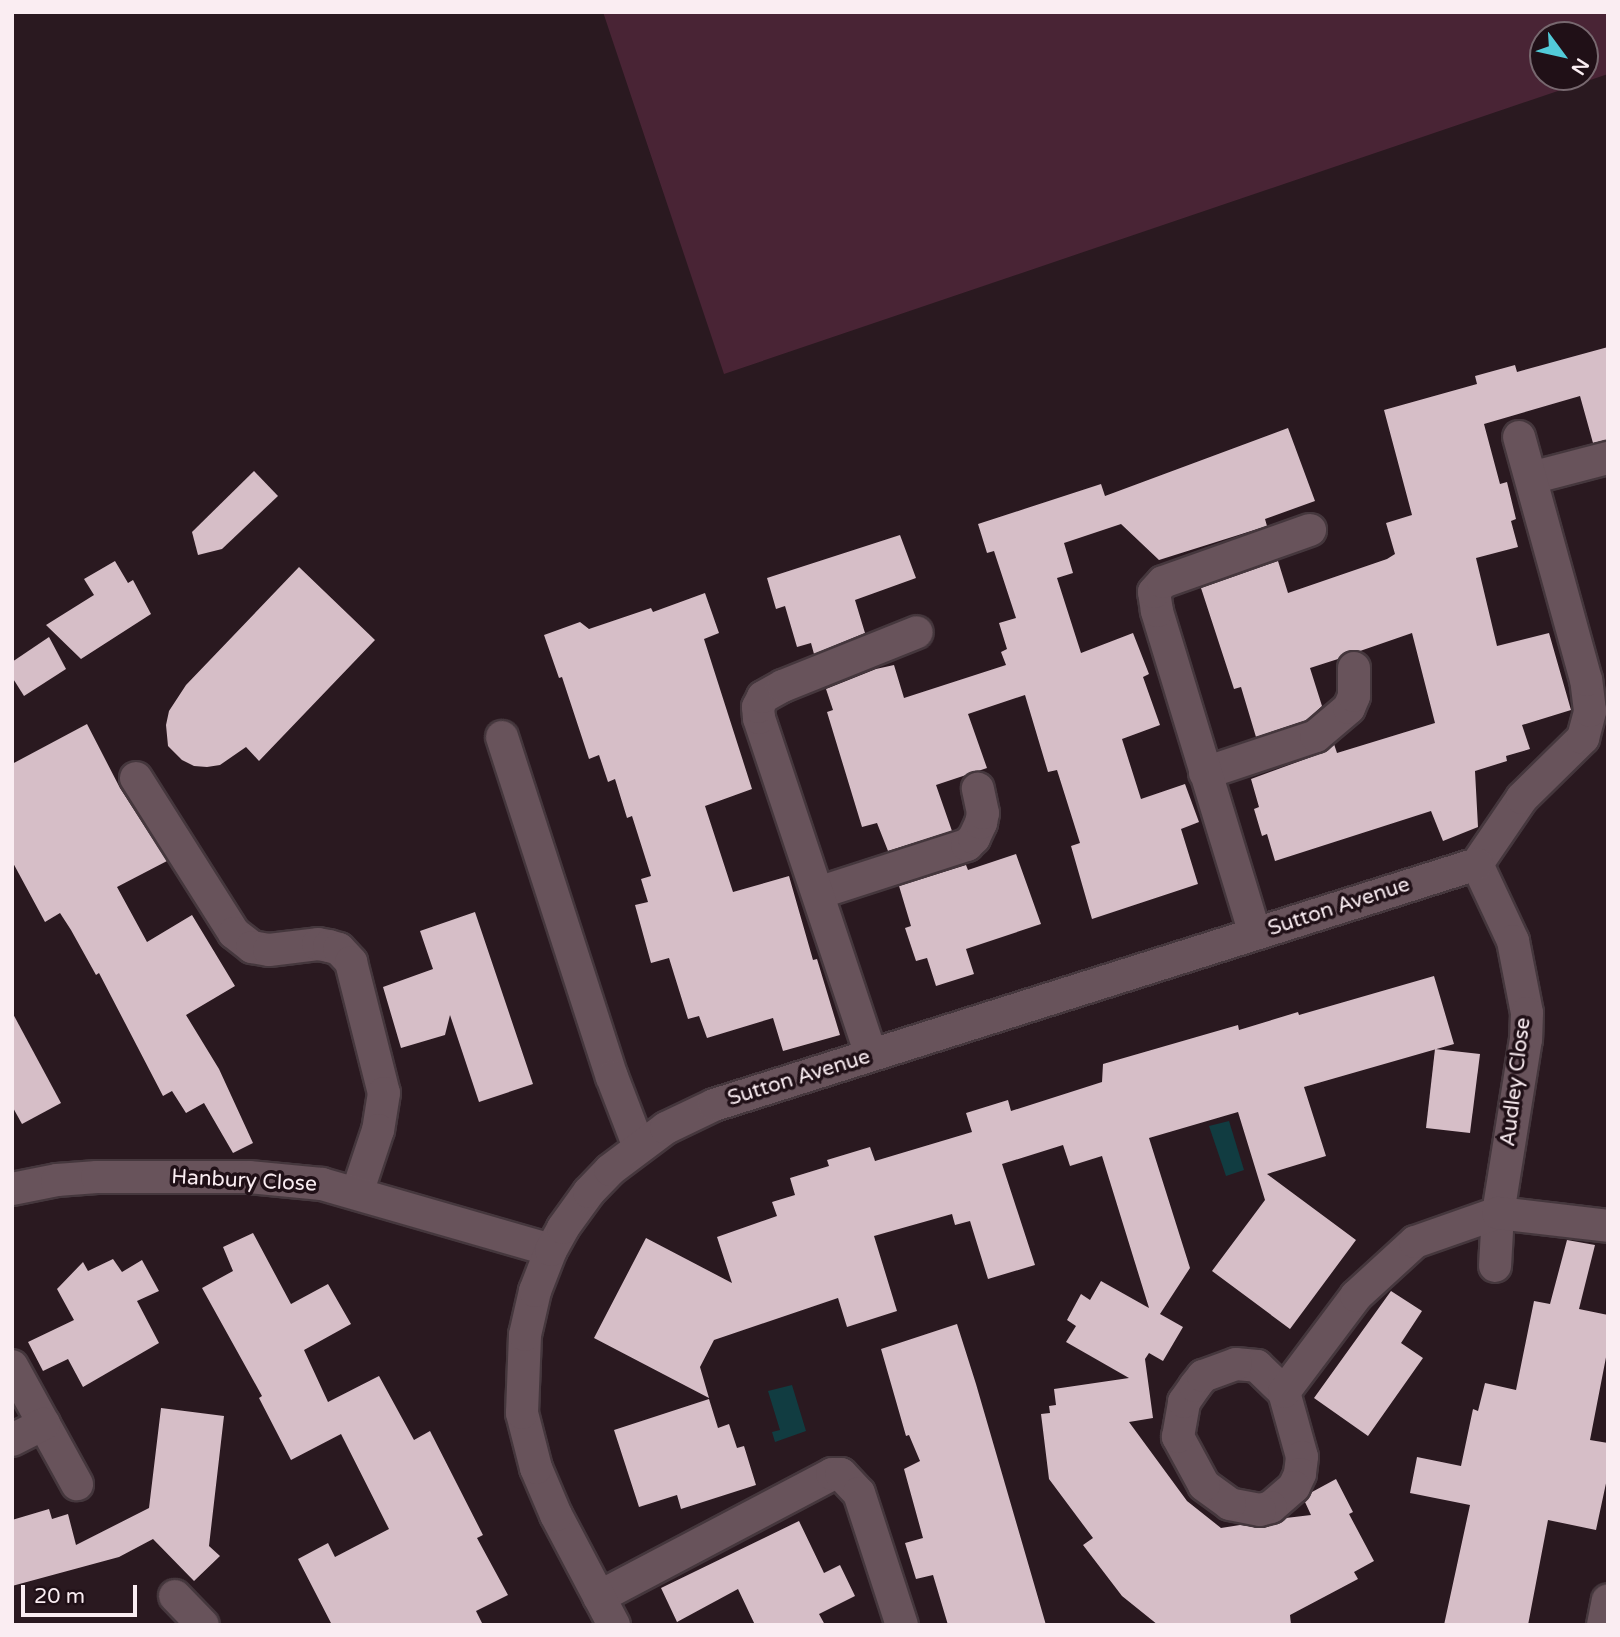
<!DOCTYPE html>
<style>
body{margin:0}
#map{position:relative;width:1620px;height:1637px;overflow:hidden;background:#2a1920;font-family:"Varela Round",sans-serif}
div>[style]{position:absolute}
.green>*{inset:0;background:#492435}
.water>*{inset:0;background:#113c41}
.building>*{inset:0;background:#d6bec7}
.roads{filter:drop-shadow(2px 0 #45373d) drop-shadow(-2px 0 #45373d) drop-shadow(0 2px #45373d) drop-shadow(0 -2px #45373d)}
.street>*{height:32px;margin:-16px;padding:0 16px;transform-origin:16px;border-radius:16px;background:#68535b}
span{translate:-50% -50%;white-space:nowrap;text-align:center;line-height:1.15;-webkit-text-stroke:7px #201017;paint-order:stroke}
.street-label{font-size:21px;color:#faedf2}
.frame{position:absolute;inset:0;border:14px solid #faedf2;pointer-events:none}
.north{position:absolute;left:1529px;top:21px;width:70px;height:70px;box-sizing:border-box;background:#201017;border:2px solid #77686f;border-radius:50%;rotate:123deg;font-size:19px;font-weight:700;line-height:28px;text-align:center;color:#faedf2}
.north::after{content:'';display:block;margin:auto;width:24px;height:32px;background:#52cbd9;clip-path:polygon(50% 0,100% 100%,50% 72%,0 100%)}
.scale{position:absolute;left:21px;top:1585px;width:116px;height:32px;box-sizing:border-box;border:4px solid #faedf2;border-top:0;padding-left:9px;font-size:21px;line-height:24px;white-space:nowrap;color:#faedf2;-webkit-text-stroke:5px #201017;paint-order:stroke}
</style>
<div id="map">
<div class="green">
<div style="clip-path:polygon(evenodd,603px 12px,1608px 12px,1608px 74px,724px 374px,603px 12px,1543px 35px,1585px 35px,1585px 77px,1543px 77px,1543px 35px)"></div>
</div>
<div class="water">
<div style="clip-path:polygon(1229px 1121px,1244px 1170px,1226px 1176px,1209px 1126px)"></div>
<div style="clip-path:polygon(792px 1385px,806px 1431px,775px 1442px,772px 1432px,780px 1430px,768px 1391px)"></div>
</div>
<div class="building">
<div style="clip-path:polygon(1608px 347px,1608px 440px,1593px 443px,1580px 396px,1484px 424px,1500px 484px,1507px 482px,1516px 519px,1511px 521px,1518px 547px,1476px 558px,1497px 646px,1549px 633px,1571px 710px,1522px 725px,1530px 749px,1506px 756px,1507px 761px,1475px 771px,1478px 827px,1443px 841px,1431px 811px,1275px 861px,1267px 834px,1262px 836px,1254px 809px,1259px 807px,1251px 779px,1322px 753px,1334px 744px,1337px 753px,1435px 723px,1412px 633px,1360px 651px,1345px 652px,1338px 659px,1310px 668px,1322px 706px,1307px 720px,1256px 737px,1241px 687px,1234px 689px,1201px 588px,1278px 561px,1288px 593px,1387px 559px,1395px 554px,1386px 523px,1412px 515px,1384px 410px,1477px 384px,1475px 376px,1515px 365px,1517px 372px)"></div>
<div style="clip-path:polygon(1288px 428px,1315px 501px,1265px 519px,1267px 526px,1159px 560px,1121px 524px,1064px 543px,1073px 573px,1057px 578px,1081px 653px,1133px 633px,1149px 674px,1143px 677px,1160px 725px,1122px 739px,1141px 799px,1185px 784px,1199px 822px,1181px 829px,1198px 884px,1092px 919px,1071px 846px,1080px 843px,1057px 770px,1048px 772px,1025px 695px,968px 714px,987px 768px,936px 785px,952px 831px,888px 851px,877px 823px,862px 827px,827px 712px,833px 710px,826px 689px,876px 669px,894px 665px,904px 698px,1006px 665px,1001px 652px,1007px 649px,999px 623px,1016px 618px,994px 551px,987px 553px,978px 524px,1101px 484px,1105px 496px)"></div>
<div style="clip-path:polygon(254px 471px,278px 496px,222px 549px,198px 555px,192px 532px)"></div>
<div style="clip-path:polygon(900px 535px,916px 578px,855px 600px,865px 633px,814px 654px,811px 643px,797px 647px,785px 606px,776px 609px,767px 578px)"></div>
<div style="clip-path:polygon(115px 561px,128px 583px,133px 580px,151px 614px,81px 659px,46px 625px,94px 595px,84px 579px)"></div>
<div style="clip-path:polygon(299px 567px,375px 640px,259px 761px,246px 747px,220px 765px,207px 767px,194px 766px,182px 760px,168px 746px,166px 725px,169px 711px,186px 685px)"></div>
<div style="clip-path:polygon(705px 593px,719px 633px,704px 639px,752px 789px,705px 806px,733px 892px,789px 876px,813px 960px,817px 959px,840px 1035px,783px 1051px,773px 1018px,707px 1038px,699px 1016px,688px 1019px,669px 958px,651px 963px,635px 905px,648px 902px,641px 879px,651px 876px,632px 816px,627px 818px,615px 779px,608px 782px,599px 755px,589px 759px,562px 677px,559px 678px,544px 635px,580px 622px,589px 629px,651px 608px,653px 612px)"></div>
<div style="clip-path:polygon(49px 637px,66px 669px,24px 696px,12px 677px,12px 662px)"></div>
<div style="clip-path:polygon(87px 724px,120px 788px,167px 861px,117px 887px,147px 942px,192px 915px,235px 986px,186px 1015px,219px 1069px,253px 1143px,233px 1153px,204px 1103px,186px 1113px,172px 1091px,163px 1096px,99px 973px,96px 975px,71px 930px,60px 913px,45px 922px,12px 861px,12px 764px)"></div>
<div style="clip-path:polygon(1016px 854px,1041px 924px,966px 949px,974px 974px,936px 986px,927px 958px,916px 961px,905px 928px,911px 926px,899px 886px,966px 865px,968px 870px)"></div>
<div style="clip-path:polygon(475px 912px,533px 1084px,479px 1102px,450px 1015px,445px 1035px,401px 1048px,383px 987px,433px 969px,420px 931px)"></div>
<div style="clip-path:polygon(1434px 976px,1454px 1044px,1304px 1087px,1326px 1156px,1267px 1174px,1356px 1240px,1290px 1329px,1212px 1271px,1265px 1200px,1238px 1112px,1149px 1138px,1190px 1268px,1160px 1314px,1183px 1327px,1163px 1361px,1149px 1353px,1145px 1359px,1153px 1418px,1129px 1422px,1187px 1501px,1221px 1528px,1240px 1525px,1264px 1528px,1286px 1518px,1311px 1515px,1305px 1502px,1312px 1492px,1336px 1479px,1353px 1512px,1349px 1514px,1374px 1561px,1354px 1572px,1358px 1579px,1290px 1615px,1291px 1625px,1158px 1625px,1122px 1596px,1083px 1545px,1093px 1538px,1049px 1479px,1041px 1414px,1050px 1413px,1049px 1406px,1056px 1405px,1054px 1389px,1129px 1378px,1066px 1342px,1076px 1326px,1067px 1320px,1081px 1294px,1090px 1300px,1101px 1281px,1149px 1308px,1102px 1156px,1070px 1166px,1063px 1145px,1002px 1164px,1035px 1265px,988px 1279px,970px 1221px,955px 1225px,952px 1214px,874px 1236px,897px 1311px,847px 1327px,838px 1298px,714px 1340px,700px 1367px,709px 1398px,594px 1338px,646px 1238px,732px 1283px,717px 1237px,777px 1216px,772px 1202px,795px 1195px,790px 1178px,829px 1166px,827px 1160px,870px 1147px,875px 1161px,972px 1132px,966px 1113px,1008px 1100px,1011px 1111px,1102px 1082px,1103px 1064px,1238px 1025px,1239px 1030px,1298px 1012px,1299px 1015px)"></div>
<div style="clip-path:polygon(12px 1012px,61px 1103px,22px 1124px,12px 1106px)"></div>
<div style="clip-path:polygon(1435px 1049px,1480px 1054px,1470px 1133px,1426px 1128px)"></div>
<div style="clip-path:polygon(253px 1233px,291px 1304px,328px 1284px,351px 1324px,304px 1350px,328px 1402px,379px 1376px,414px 1440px,430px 1431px,483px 1535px,477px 1538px,508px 1595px,476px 1611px,483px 1625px,332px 1625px,298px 1559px,328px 1543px,335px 1557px,389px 1529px,341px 1434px,291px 1460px,259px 1398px,262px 1396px,202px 1288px,233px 1271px,223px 1247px)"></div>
<div style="clip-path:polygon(1567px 1240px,1595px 1245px,1579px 1309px,1608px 1315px,1608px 1347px,1590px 1440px,1608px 1443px,1608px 1474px,1596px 1530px,1548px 1520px,1528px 1625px,1444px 1625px,1470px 1505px,1410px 1493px,1417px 1457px,1461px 1466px,1473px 1409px,1478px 1411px,1485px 1383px,1516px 1390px,1534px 1301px,1550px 1304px)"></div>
<div style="clip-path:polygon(113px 1259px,122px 1272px,142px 1260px,159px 1291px,137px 1301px,159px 1343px,83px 1387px,68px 1359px,43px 1371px,28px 1342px,74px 1320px,57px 1289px,83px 1262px,88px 1271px)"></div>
<div style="clip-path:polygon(1391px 1291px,1422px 1311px,1401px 1343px,1423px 1358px,1368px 1436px,1314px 1398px)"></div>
<div style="clip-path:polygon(957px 1324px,976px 1384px,1046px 1625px,948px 1625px,933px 1575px,916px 1579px,905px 1543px,923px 1538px,904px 1469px,920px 1461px,909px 1435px,906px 1436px,881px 1349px)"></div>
<div style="clip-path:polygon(709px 1399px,718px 1428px,729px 1424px,737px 1448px,744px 1446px,756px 1485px,681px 1509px,677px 1495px,639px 1507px,614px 1430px)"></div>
<div style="clip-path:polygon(161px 1408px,224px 1416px,209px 1546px,220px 1556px,194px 1581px,153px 1539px,119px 1557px,12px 1586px,12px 1520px,49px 1509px,52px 1519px,68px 1514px,76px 1545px,149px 1508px)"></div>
<div style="clip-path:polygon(799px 1521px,824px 1573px,840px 1565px,855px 1596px,819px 1614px,825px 1625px,755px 1625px,738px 1589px,677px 1622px,661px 1588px)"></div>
</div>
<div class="roads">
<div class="street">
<div style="left:1531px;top:478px;width:80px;rotate:-14.6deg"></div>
<div style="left:502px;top:737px;width:357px;rotate:72.1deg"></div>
<div style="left:612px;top:1077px;width:75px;rotate:68.9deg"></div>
<div style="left:1205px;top:773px;width:117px;rotate:-18.4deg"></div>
<div style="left:1316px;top:736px;width:43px;rotate:-40.3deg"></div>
<div style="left:1349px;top:708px;width:13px;rotate:-67deg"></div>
<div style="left:1354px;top:696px;width:28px;rotate:-90deg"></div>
<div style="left:136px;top:778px;width:183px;rotate:57.7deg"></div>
<div style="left:234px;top:933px;width:23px;rotate:38deg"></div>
<div style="left:252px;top:947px;width:17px;rotate:10deg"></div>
<div style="left:269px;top:950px;width:49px;rotate:-7deg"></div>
<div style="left:318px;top:944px;width:11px;rotate:10deg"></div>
<div style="left:329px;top:946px;width:10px;rotate:17deg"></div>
<div style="left:339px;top:949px;width:18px;rotate:47deg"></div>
<div style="left:351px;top:962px;width:135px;rotate:75.9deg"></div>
<div style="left:384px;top:1093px;width:37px;rotate:99deg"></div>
<div style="left:378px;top:1130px;width:66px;rotate:108.4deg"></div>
<div style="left:1477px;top:864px;width:80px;rotate:-55.7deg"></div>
<div style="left:1522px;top:798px;width:86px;rotate:-44.5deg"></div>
<div style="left:1583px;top:738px;width:28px;rotate:-75deg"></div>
<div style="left:1590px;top:711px;width:31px;rotate:-97deg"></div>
<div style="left:1586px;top:680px;width:252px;rotate:-105.4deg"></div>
<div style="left:1477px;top:864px;width:85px;rotate:64.9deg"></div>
<div style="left:1513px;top:941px;width:73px;rotate:79deg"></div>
<div style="left:1527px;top:1013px;width:26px;rotate:92deg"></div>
<div style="left:1526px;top:1039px;width:176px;rotate:99.1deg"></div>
<div style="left:1498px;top:1213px;width:53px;rotate:93.2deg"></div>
<div style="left:818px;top:893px;width:157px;rotate:-17.9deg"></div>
<div style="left:967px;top:845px;width:10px;rotate:-45deg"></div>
<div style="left:974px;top:838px;width:17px;rotate:-65deg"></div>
<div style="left:981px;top:823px;width:10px;rotate:-79deg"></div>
<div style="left:983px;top:813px;width:25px;rotate:-102deg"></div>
<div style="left:1255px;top:934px;width:338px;rotate:-106.9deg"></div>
<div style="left:1157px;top:611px;width:19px;rotate:-99deg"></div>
<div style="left:1154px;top:592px;width:13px;rotate:-48deg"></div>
<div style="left:1163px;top:582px;width:156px;rotate:-19.5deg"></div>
<div style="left:871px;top:1055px;width:355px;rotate:-108.4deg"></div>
<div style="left:759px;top:718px;width:11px;rotate:-95deg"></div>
<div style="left:758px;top:707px;width:11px;rotate:-63deg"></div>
<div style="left:763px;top:697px;width:23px;rotate:-29deg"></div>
<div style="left:783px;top:686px;width:144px;rotate:-21.9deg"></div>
<div style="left:12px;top:1189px;width:46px;rotate:-11.3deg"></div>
<div style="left:57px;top:1180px;width:40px;rotate:-4.3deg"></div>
<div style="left:97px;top:1177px;width:152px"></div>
<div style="left:249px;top:1177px;width:73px;rotate:5.5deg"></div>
<div style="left:322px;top:1184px;width:238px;rotate:16.1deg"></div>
<div style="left:1236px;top:1364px;width:21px;rotate:5deg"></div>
<div style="left:1257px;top:1366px;width:37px;rotate:44deg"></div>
<div style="left:1284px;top:1392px;width:67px;rotate:74.5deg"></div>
<div style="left:1302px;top:1457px;width:17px;rotate:97deg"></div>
<div style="left:1300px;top:1474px;width:14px;rotate:115deg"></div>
<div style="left:1294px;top:1487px;width:30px;rotate:139deg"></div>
<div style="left:1271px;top:1507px;width:11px;rotate:165deg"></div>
<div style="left:1260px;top:1510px;width:31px;rotate:-169deg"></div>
<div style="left:1230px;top:1504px;width:32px;rotate:-144deg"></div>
<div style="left:1204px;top:1485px;width:55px;rotate:-118.4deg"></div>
<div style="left:1178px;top:1437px;width:36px;rotate:-80deg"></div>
<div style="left:1184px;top:1402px;width:19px;rotate:-55deg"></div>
<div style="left:1195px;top:1386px;width:13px;rotate:-51deg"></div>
<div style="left:1203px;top:1376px;width:35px;rotate:-20deg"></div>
<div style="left:12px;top:1366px;width:135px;rotate:61.2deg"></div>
<div style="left:1284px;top:1392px;width:120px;rotate:-53.1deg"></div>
<div style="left:1356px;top:1296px;width:80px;rotate:-42.5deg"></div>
<div style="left:1415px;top:1242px;width:88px;rotate:-19.3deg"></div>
<div style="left:1498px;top:1213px;width:111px;rotate:6.7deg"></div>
<div style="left:12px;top:1440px;width:36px;rotate:-27deg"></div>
<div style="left:175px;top:1596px;width:40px;rotate:46deg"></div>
<div style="left:599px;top:1597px;width:263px;rotate:-27.8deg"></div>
<div style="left:832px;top:1474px;width:9px"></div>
<div style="left:841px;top:1474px;width:26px;rotate:47deg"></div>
<div style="left:859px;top:1493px;width:139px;rotate:72deg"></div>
<div style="left:614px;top:1625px;width:124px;rotate:-117.8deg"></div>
<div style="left:556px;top:1515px;width:51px;rotate:-113.1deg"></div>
<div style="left:536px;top:1468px;width:57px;rotate:-104.3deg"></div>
<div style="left:522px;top:1413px;width:78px;rotate:-87.8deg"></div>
<div style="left:525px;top:1335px;width:45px;rotate:-77.2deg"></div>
<div style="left:535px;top:1291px;width:44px;rotate:-68.7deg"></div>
<div style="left:551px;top:1250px;width:25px;rotate:-61deg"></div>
<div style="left:563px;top:1228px;width:44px;rotate:-54.2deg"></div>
<div style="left:589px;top:1192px;width:30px;rotate:-46deg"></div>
<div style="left:610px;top:1170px;width:70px;rotate:-36.9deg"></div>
<div style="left:666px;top:1128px;width:53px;rotate:-25.6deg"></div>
<div style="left:714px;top:1105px;width:800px;rotate:-17.53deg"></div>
<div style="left:1603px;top:1625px;width:25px;rotate:-79deg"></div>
</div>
</div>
<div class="street-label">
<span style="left:1339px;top:907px;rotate:-18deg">Sutton Avenue</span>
<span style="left:799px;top:1078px;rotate:-17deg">Sutton Avenue</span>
<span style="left:1516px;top:1082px;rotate:-83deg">Audley Close</span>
<span style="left:244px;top:1181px;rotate:3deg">Hanbury Close</span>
</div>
<div class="frame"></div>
<div class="north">N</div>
<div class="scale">20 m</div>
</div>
